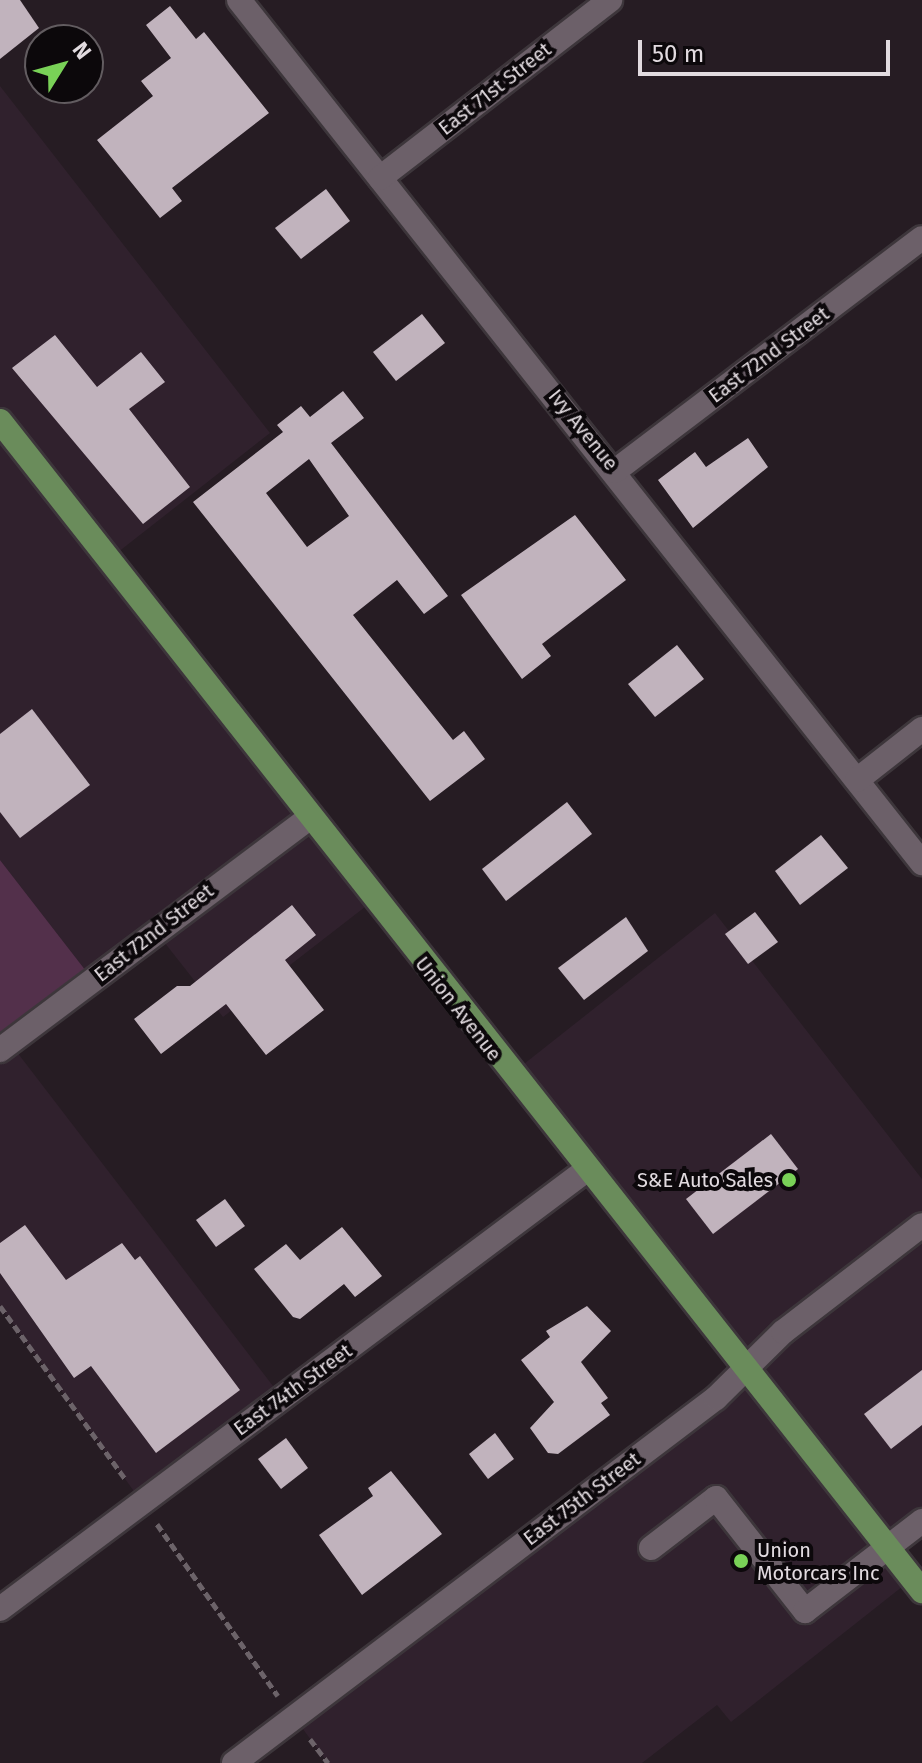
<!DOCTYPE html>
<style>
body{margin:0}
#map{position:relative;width:922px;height:1763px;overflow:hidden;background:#261c23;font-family:"Fira Sans",sans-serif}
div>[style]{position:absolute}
.built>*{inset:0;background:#30212d}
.green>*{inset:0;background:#53304b}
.building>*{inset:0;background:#c1b3bd}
.path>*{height:5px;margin-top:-2.5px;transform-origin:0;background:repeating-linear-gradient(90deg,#6c6369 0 8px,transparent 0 12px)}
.roads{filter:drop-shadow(2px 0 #3d363b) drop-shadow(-2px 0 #3d363b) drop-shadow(0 2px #3d363b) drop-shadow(0 -2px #3d363b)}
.minor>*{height:24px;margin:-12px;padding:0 12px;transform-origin:12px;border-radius:12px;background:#6c6069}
.major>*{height:24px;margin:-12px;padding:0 12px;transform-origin:12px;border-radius:12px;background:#6a8c5b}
.dots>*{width:22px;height:22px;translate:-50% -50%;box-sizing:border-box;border:4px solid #0c080b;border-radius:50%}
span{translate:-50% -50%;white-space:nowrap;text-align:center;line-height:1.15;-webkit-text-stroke:8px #0c080b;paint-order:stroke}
.street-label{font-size:20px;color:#e2dbe0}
.poi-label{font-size:20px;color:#e2dbe0}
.right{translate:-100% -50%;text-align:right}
.left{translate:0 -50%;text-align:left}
.north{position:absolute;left:24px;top:24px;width:80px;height:80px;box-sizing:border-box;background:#0c080b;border:2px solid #625c60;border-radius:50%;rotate:53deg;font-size:22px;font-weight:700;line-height:32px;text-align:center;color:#e2dbe0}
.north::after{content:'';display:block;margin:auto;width:28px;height:36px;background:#79d157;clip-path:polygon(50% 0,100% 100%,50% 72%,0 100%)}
.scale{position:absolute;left:638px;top:40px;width:252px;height:36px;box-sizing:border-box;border:4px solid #e2dbe0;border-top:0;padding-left:10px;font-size:24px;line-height:28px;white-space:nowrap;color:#e2dbe0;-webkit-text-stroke:6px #0c080b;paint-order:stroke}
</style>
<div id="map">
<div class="built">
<div style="clip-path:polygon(0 86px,270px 433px,108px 560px,374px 900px,223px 1017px,157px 933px,93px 980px,0 860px)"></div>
<div style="clip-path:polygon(715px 913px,922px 1179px,922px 1521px,889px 1546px,912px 1579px,731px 1722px,717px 1705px,642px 1763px,328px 1763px,294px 1717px,746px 1368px,510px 1075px)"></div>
<div style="clip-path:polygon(10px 1043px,283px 1399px,141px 1501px,0 1306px,0 1050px)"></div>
</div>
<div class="green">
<div style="clip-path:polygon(0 860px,93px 980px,0 1050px)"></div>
</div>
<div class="building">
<div style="clip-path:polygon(0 0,20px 0,39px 28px,0 59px)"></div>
<div style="clip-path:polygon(170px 6px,196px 39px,204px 32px,269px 113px,172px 188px,182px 201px,160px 218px,97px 140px,153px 96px,141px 81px,171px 58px,146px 25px)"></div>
<div style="clip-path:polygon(326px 189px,350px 221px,301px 259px,275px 228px)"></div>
<div style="clip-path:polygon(422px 314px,445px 343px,396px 381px,373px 352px)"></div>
<div style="clip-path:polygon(55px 335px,97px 387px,141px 352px,165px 382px,129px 409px,190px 487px,143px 524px,12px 368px)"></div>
<div style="clip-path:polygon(evenodd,343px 391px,364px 418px,331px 443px,448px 596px,424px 614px,397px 580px,353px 615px,453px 740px,464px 731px,485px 759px,430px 801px,193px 502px,283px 432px,277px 425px,301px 406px,310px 417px,343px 391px,309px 459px,349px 516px,307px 547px,266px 493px,309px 459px)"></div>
<div style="clip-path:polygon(748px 438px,768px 467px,693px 528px,658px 480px,695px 452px,706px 467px)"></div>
<div style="clip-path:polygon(575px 515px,626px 580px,542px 644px,551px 656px,522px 679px,461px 595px)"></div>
<div style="clip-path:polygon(677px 645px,704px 679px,655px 717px,628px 684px)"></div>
<div style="clip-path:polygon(32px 709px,90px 785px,20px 838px,0 812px,0 734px)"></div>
<div style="clip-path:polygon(567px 802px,592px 834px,506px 901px,482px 869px)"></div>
<div style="clip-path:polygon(821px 835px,848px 868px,800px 905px,775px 871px)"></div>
<div style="clip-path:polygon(292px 905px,316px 935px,285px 960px,324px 1010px,266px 1055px,226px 1004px,161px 1054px,134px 1019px,177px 986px,190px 986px)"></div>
<div style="clip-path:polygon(755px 912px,778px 942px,748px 964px,725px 934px)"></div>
<div style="clip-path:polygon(626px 917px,648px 951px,584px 1000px,558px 968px)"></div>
<div style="clip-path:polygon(771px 1134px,798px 1169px,713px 1234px,686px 1199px)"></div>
<div style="clip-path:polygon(225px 1199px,245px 1226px,216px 1247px,196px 1220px)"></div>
<div style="clip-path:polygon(25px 1225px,66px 1280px,122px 1243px,135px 1260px,140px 1256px,240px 1390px,156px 1453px,91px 1366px,74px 1378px,0 1273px,0 1243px)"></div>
<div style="clip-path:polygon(342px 1227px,382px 1276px,355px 1297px,344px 1284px,300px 1319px,293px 1317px,254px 1269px,286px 1244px,300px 1260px)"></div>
<div style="clip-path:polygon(587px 1306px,611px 1331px,581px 1362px,608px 1398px,601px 1403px,610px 1415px,558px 1454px,548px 1453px,530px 1428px,554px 1402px,521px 1360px,550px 1337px,546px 1331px)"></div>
<div style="clip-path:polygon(922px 1370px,922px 1425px,891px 1449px,864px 1414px)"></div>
<div style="clip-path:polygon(495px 1433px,514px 1459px,488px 1479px,469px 1454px)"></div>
<div style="clip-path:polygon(286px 1438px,308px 1468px,281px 1489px,258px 1459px)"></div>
<div style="clip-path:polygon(391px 1471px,442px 1534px,362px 1595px,319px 1535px,373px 1496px,368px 1488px)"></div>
</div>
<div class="path">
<div style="left:0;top:1306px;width:215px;rotate:54.1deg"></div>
<div style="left:157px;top:1524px;width:210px;rotate:54.9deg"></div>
<div style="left:310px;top:1739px;width:30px;rotate:53deg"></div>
</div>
<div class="roads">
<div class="minor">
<div style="left:239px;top:0;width:1101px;rotate:51.64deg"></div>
<div style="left:380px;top:178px;width:291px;rotate:-37.7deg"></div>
<div style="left:615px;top:471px;width:385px;rotate:-37.2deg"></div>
<div style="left:857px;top:780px;width:83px;rotate:-38.1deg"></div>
<div style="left:0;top:1050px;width:386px;rotate:-36.9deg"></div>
<div style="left:651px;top:1548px;width:82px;rotate:-37.6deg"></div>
<div style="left:716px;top:1498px;width:144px;rotate:51.8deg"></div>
<div style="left:805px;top:1611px;width:148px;rotate:-37.6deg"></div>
<div style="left:0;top:1609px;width:731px;rotate:-36.82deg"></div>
<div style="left:234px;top:1763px;width:605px;rotate:-37.14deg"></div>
<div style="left:716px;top:1398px;width:94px;rotate:-44.6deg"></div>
<div style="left:783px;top:1332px;width:175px;rotate:-37.6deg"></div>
</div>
<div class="major">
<div style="left:0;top:421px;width:1490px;rotate:51.76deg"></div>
</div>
</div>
<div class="dots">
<div style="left:789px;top:1180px;background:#79d157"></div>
<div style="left:741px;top:1561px;background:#79d157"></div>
</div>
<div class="street-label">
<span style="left:495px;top:89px;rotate:-38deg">East 71st Street</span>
<span style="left:769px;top:355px;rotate:-37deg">East 72nd Street</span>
<span style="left:583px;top:430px;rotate:51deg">Ivy Avenue</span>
<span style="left:154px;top:933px;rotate:-38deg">East 72nd Street</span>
<span style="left:458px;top:1009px;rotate:52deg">Union Avenue</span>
<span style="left:293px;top:1390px;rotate:-36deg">East 74th Street</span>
<span style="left:582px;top:1499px;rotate:-37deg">East 75th Street</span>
</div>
<div class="poi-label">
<span class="right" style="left:773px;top:1180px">S&amp;E Auto Sales</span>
<span class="left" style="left:757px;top:1562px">Union<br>Motorcars Inc</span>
</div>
<div class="north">N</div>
<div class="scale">50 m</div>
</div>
